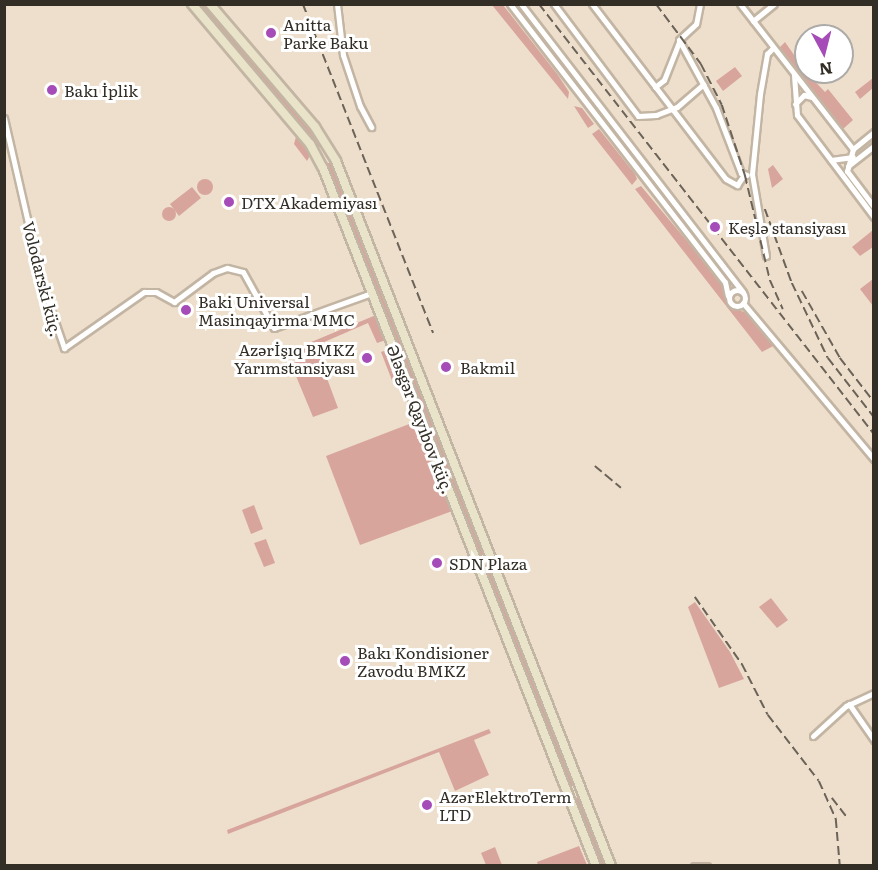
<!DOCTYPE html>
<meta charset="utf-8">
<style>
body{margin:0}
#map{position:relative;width:878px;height:870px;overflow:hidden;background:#eedfcc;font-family:Literata,serif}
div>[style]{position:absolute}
.green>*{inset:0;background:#d8a59d}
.round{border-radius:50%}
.roads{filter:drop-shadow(2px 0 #c3b5a3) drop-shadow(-2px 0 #c3b5a3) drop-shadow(0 2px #c3b5a3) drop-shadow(0 -2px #c3b5a3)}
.minor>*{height:5px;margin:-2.5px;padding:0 2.5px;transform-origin:2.5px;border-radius:2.5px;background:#fff}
.minor>.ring{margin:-2.5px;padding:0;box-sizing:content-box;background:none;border:5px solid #fff;border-radius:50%}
.secondary>*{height:8px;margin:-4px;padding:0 4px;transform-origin:4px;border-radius:4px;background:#e8e3c9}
.rail>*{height:1.5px;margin-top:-0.75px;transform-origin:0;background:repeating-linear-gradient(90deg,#6b6358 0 9px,transparent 0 13.5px)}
.dots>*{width:16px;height:16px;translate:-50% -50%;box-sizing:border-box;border:3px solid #fff;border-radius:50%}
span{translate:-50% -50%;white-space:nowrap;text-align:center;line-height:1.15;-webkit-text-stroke:6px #fff;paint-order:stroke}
.poi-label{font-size:16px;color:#322d25}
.left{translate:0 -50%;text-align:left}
.right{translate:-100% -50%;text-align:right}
.street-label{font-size:16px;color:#322d25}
.frame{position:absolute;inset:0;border:6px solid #322d25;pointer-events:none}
.north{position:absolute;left:794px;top:24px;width:60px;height:60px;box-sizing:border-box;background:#fff;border:2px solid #adaba8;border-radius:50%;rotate:173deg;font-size:16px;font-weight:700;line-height:24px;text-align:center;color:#322d25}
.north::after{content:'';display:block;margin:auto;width:21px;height:27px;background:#a54cb8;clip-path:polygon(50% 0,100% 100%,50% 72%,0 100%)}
</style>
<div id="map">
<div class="green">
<div style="clip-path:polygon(197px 5px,208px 5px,316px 132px,322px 147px,316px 147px)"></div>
<div style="clip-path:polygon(492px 5px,503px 5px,558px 75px,569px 92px,568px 99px)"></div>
<div style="clip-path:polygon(785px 42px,806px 72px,825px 92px,828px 89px,853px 120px,843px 129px,778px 49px)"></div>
<div style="clip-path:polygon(735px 67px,742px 76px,723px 91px,716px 81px)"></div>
<div style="clip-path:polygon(873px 78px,873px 88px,860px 99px,855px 92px)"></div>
<div style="clip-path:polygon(574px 106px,582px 108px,594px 124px,588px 128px)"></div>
<div style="clip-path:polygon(599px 129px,635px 174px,637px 179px,632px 185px,592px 134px)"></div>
<div style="clip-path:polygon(296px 137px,311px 154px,307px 161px,294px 144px)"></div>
<div style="clip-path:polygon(327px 163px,333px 163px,453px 468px,445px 471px)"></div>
<div style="clip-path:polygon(773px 165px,783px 179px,772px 188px,768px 169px)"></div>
<div class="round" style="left:197px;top:179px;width:16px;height:16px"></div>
<div style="clip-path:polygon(641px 186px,722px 283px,727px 306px,747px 313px,775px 345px,762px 352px,635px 189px)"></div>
<div style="clip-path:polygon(192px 187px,201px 198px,179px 216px,170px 204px)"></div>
<div class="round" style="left:162px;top:207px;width:14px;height:14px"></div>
<div style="clip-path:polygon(873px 230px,873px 247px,860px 256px,852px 247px)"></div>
<div style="clip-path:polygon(873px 279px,873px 306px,860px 289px)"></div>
<div style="clip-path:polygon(376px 315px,386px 340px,377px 343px,368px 323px,315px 346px,338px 408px,313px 417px,291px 364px,296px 362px,292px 350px)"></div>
<div style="clip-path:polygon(390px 349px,402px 379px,393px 383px,381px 352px)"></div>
<div style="clip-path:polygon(417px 421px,455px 510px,360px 545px,326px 456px)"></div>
<div style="clip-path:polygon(456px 477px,487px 553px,479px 556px,448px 480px)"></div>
<div style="clip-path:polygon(254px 505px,263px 529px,251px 534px,242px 510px)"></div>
<div style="clip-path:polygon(266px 539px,275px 563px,264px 567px,254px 543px)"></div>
<div style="clip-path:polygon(490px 563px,576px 785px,569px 787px,482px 566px)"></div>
<div style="clip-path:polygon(771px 598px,788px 620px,777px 628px,759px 607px)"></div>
<div style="clip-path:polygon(695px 602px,730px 652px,744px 679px,719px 688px,688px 607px)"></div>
<div style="clip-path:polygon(489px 729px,491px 733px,474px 740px,489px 775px,455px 791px,439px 752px,228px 834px,227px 830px)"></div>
<div style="clip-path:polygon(581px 796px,607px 865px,600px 865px,575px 798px)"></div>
<div style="clip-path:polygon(579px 846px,587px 865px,538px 865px,537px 862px)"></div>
<div style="clip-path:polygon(495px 847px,502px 865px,486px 865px,481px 853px)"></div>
</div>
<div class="roads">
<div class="minor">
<div style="left:337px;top:4px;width:51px;rotate:83.3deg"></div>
<div style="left:343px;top:55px;width:54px;rotate:71.6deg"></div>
<div style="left:360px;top:106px;width:24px;rotate:62deg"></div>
<div style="left:510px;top:4px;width:351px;rotate:52.3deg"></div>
<div style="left:725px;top:282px;width:14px;rotate:78deg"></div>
<div style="left:521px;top:4px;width:364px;rotate:52.4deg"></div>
<div style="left:554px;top:4px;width:140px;rotate:53.1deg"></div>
<div style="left:638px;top:116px;width:18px;rotate:-3deg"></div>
<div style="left:656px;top:115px;width:22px;rotate:-21deg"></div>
<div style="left:677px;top:107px;width:35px;rotate:-41deg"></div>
<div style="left:592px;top:4px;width:220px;rotate:52.6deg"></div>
<div style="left:726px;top:179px;width:13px;rotate:29deg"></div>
<div style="left:737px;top:185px;width:12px;rotate:-55deg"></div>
<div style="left:700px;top:4px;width:20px;rotate:101deg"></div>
<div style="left:696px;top:24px;width:23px;rotate:137deg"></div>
<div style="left:679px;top:40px;width:77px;rotate:61.4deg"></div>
<div style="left:716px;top:108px;width:70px;rotate:69deg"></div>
<div style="left:741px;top:173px;width:6px;rotate:18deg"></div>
<div style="left:740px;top:4px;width:184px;rotate:52.1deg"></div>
<div style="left:753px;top:21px;width:27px;rotate:-39deg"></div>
<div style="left:794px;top:75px;width:40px;rotate:85.7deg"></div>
<div style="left:797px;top:115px;width:128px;rotate:53deg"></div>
<div style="left:655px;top:87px;width:11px;rotate:-38deg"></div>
<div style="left:664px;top:80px;width:41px;rotate:-68.5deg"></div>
<div style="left:795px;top:104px;width:13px;rotate:-45deg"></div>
<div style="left:804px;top:95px;width:7px;rotate:16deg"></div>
<div style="left:4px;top:118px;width:170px;rotate:77.1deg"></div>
<div style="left:42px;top:284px;width:68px;rotate:71deg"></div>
<div style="left:64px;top:348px;width:98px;rotate:-35deg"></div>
<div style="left:144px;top:292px;width:12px"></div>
<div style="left:156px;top:292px;width:21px;rotate:29deg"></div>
<div style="left:174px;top:302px;width:49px;rotate:-36.6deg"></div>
<div style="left:213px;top:273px;width:15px;rotate:-20deg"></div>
<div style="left:227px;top:268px;width:16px;rotate:14deg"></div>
<div style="left:243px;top:272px;width:64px;rotate:61deg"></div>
<div style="left:274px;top:328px;width:104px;rotate:-19.7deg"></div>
<div style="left:853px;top:149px;width:23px;rotate:105deg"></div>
<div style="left:847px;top:171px;width:45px;rotate:53.1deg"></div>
<div style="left:853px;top:149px;width:27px;rotate:-39deg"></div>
<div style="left:831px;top:160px;width:22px;rotate:-8deg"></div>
<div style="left:848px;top:166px;width:33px;rotate:-38deg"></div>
<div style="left:766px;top:256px;width:83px;rotate:-99.7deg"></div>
<div style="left:752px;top:174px;width:80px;rotate:-84.3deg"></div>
<div style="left:760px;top:94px;width:41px;rotate:-80.1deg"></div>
<div style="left:767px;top:54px;width:8px;rotate:-45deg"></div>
<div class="ring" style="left:729px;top:290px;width:11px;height:11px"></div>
<div style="left:743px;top:303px;width:204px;rotate:50deg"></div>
<div style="left:849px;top:704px;width:44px;rotate:55.2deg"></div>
<div style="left:813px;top:736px;width:45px;rotate:-42.3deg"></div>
<div style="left:846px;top:706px;width:31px;rotate:-25deg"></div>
<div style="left:694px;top:866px;width:13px"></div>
</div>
<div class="secondary">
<div style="left:192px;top:4px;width:183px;rotate:49.9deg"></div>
<div style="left:310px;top:144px;width:27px;rotate:62deg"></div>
<div style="left:323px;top:168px;width:749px;rotate:68.64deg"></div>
<div style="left:210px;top:4px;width:162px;rotate:49.5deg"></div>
<div style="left:315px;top:127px;width:40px;rotate:58deg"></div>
<div style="left:336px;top:161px;width:757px;rotate:68.69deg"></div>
</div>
</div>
<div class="rail">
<div style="left:303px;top:4px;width:354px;rotate:68.4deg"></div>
<div style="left:539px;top:4px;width:545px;rotate:52.08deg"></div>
<div style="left:656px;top:4px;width:75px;rotate:53.1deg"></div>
<div style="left:701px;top:64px;width:46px;rotate:62.9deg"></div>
<div style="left:722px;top:105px;width:74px;rotate:71.8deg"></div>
<div style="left:745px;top:175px;width:108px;rotate:76.6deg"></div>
<div style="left:770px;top:280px;width:32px;rotate:66deg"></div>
<div style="left:765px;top:209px;width:79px;rotate:70deg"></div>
<div style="left:792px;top:283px;width:83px;rotate:64.4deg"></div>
<div style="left:828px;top:358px;width:75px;rotate:52.1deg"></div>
<div style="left:802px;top:291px;width:77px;rotate:60.4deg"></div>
<div style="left:840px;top:358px;width:56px;rotate:52.3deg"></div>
<div style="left:595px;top:466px;width:34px;rotate:40deg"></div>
<div style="left:695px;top:597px;width:82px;rotate:55deg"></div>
<div style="left:742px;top:664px;width:57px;rotate:63deg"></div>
<div style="left:768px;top:715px;width:83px;rotate:52.3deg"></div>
<div style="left:819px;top:781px;width:42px;rotate:65.9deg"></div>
<div style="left:836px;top:819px;width:47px;rotate:85.1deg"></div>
<div style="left:832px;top:798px;width:24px;rotate:52deg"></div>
</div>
<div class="dots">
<div style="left:271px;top:33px;background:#a54cb8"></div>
<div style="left:52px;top:90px;background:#a54cb8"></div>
<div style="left:229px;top:202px;background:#a54cb8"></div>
<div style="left:715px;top:227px;background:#a54cb8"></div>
<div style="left:186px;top:310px;background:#a54cb8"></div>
<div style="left:367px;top:358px;background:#a54cb8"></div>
<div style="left:446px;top:367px;background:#a54cb8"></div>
<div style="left:437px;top:563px;background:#a54cb8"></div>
<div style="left:345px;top:661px;background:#a54cb8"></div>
<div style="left:427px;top:805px;background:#a54cb8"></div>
</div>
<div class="poi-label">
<span class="left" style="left:283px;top:33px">Anitta<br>Parke Baku</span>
<span class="left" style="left:64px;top:90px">Bakı İplik</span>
<span class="left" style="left:241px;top:202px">DTX Akademiyası</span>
<span class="left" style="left:728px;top:227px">Keşlə stansiyası</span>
<span class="left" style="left:198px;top:310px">Baki Universal<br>Masinqayirma MMC</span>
<span class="right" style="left:355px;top:358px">Azərİşıq BMKZ<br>Yarımstansiyası</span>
<span class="left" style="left:460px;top:367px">Bakmil</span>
<span class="left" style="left:449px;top:563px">SDN Plaza</span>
<span class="left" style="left:357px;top:661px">Bakı Kondisioner<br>Zavodu BMKZ</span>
<span class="left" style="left:439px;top:805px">AzərElektroTerm<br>LTD</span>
</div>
<div class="street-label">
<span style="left:43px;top:279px;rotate:76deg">Volodarski küç.</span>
<span style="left:421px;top:419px;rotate:69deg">Ələsgər Qayıbov küç.</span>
</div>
<div class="frame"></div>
<div class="north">N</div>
</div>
